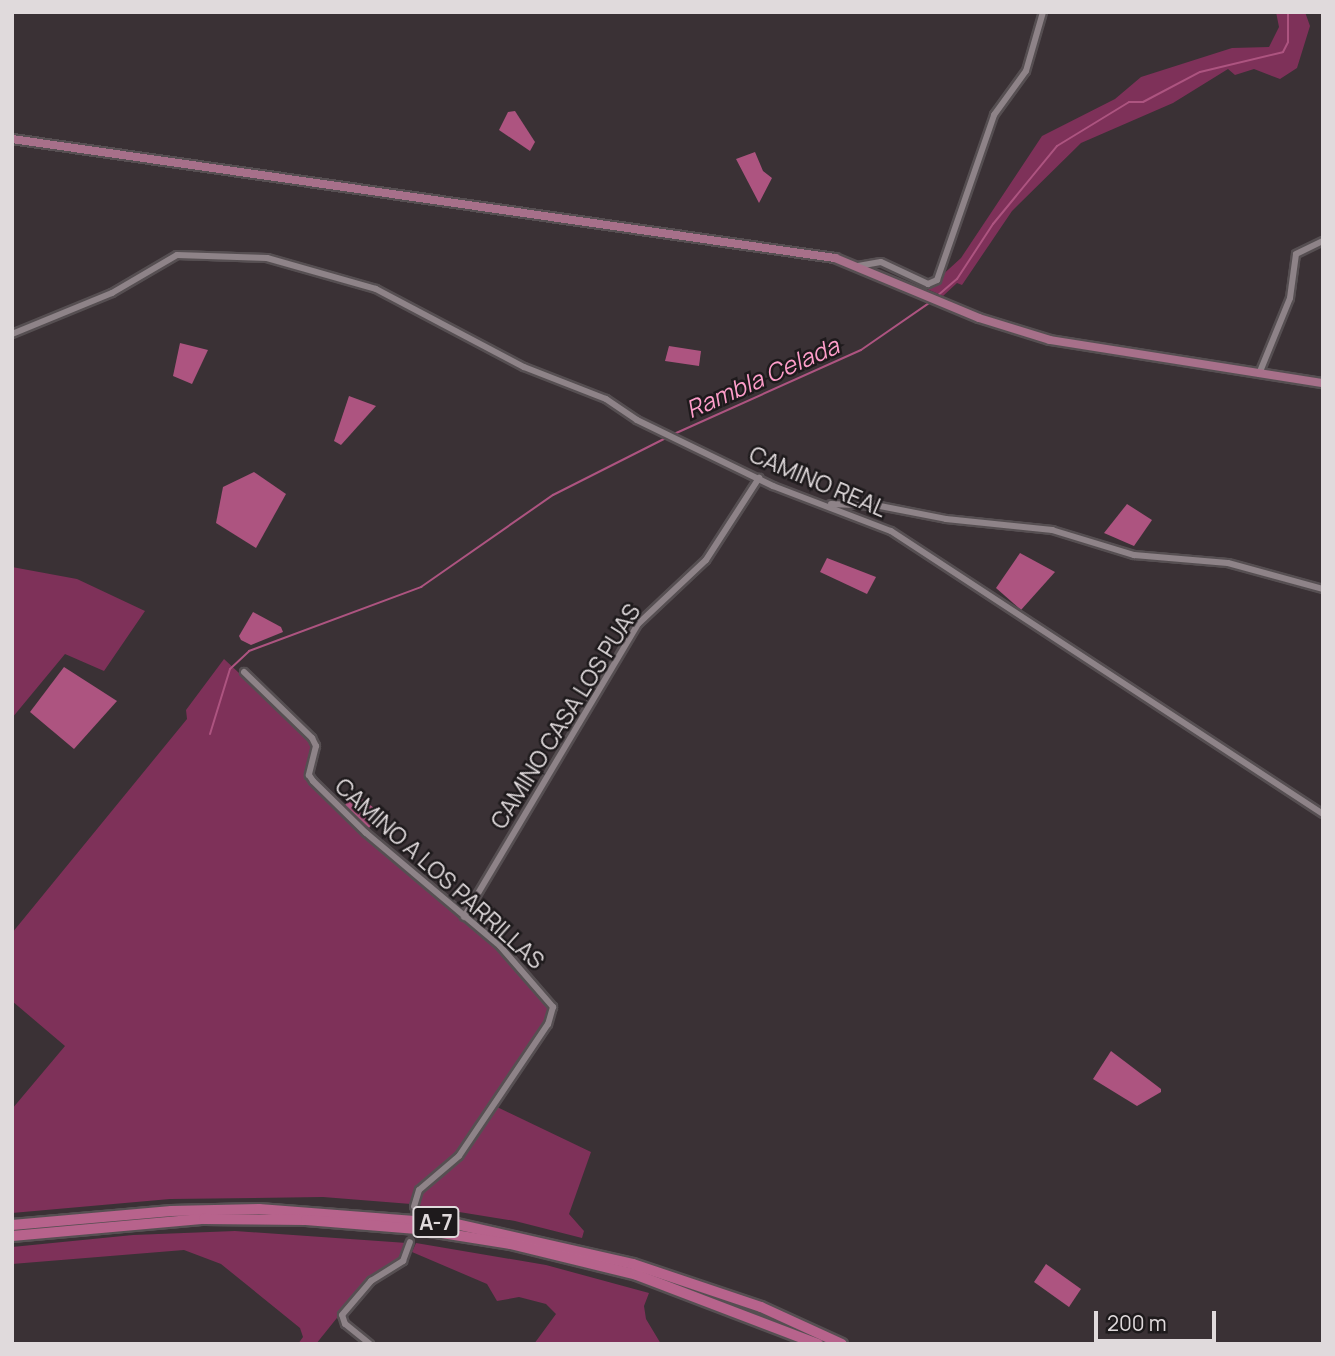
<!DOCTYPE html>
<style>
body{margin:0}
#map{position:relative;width:1335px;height:1356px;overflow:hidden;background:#3a3135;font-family:Manrope,sans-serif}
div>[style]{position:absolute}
.green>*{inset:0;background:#7e3159}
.water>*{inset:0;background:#ad5480}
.stream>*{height:2px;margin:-1px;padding:0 1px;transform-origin:1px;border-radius:1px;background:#ad5480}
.minor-tunnel>*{height:6px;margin-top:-3px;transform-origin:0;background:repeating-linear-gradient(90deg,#534a4e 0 6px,transparent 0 9px)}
.roads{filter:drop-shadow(2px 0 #564f52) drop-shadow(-2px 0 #564f52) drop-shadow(0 2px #564f52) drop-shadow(0 -2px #564f52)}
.minor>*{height:6px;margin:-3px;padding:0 3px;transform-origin:3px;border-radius:3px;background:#8e8388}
.major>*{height:8px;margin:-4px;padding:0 4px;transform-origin:4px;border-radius:4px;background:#a7708a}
.highway>*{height:10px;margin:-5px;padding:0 5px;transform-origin:5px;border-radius:5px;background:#b7638c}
span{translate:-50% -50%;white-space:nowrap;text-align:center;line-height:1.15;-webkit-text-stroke:5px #1e1a1c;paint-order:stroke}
.shield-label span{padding:2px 5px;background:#1e1a1c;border:2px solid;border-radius:5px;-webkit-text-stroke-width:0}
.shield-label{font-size:21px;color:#e0dadc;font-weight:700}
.street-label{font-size:23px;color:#e0dadc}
.water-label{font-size:24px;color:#fd9dc9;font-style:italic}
.frame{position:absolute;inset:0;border:14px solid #e0dadc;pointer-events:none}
.scale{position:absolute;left:1094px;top:1311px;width:122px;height:32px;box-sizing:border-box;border:4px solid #e0dadc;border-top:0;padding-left:9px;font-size:21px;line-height:24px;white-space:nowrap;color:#e0dadc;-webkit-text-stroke:5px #1e1a1c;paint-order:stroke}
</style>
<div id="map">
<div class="green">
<div style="clip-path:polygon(1276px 12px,1305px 12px,1310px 26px,1297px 68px,1280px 79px,1254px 69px,1235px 75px,1228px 69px,1173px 103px,1081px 143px,1012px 211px,962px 285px,957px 283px,943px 296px,927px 289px,961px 258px,1042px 136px,1115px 99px,1141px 77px,1232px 48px,1269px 47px,1279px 27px)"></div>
<div style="clip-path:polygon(12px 567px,77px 579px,145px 611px,104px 671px,65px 654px,12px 718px)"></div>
<div style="clip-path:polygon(224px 659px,310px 739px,314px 748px,307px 776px,311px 784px,506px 957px,548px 1004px,547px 1019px,451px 1163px,417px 1189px,411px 1204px,323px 1197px,170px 1199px,12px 1213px,12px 1109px,65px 1046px,12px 1001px,12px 933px,187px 719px,186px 710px)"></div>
<div style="clip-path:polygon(495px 1106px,591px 1152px,569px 1214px,584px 1231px,582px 1238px,515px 1221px,416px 1205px,421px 1190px,453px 1165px)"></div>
<div style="clip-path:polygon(235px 1231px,407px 1243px,402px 1259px,365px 1283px,316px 1344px,298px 1344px,303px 1337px,300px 1328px,221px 1264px,184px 1250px,12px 1264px,12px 1247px,133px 1235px)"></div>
<div style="clip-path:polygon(416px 1243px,546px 1265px,649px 1293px,644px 1306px,646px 1319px,661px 1344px,534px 1344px,556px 1314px,546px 1304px,519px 1297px,497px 1301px,487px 1284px,412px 1252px)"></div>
</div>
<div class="water">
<div style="clip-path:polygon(515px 111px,535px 142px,530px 151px,499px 130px,508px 112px)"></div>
<div style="clip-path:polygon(755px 152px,763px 171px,772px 178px,759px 203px,736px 159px)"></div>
<div style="clip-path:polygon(180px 343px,208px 350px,192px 384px,173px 376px)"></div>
<div style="clip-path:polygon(669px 346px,701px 351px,699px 366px,665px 361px)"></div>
<div style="clip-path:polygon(349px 396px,376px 406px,341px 445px,334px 441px)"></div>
<div style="clip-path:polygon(254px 472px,286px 494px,256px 548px,216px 523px,223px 487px)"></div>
<div style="clip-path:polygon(1127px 504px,1152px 520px,1134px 546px,1104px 533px)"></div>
<div style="clip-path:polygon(1020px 553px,1055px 572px,1021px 610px,996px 588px)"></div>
<div style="clip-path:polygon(827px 558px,876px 577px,867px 594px,820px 572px)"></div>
<div style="clip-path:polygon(253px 612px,281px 627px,283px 632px,251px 645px,241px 640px,239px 636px)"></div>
<div style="clip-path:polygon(64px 667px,117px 701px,74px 749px,30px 712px)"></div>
<div style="clip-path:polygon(353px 791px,380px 813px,369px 828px,344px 807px)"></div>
<div style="clip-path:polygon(1111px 1051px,1161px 1089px,1161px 1092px,1137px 1106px,1093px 1079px)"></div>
<div style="clip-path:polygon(1046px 1264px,1081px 1289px,1069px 1307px,1034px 1282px)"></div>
</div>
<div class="stream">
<div style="left:936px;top:297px;width:28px;rotate:-41deg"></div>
<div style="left:957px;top:279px;width:66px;rotate:-56.8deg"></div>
<div style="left:993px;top:224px;width:101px;rotate:-50.6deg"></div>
<div style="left:1057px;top:146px;width:84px;rotate:-31.4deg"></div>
<div style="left:1129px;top:102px;width:14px"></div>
<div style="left:1143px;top:102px;width:64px;rotate:-27.8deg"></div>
<div style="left:1200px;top:72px;width:85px;rotate:-13.5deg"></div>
<div style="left:1283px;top:52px;width:11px;rotate:-63deg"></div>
<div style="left:1288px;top:42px;width:30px;rotate:-90deg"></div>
<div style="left:674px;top:434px;width:205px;rotate:-24.2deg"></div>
<div style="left:861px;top:350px;width:86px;rotate:-34.6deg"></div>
<div style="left:210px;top:734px;width:68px;rotate:-72.9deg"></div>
<div style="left:230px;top:669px;width:26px;rotate:-43deg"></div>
<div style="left:249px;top:651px;width:184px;rotate:-20.4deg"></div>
<div style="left:421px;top:587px;width:161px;rotate:-34.9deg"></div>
<div style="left:553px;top:495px;width:127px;rotate:-26.8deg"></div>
</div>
<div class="minor-tunnel">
<div style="left:410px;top:1242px;width:36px;rotate:-84deg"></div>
</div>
<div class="roads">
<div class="minor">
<div style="left:858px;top:266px;width:23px;rotate:-10deg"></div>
<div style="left:881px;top:262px;width:52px;rotate:25.1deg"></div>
<div style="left:928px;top:284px;width:10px;rotate:-24deg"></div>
<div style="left:937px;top:280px;width:175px;rotate:-70.9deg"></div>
<div style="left:994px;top:115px;width:54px;rotate:-54deg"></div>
<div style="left:1026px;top:71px;width:61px;rotate:-73.9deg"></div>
<div style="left:12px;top:334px;width:108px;rotate:-22.3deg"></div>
<div style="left:112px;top:293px;width:75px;rotate:-30.3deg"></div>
<div style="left:177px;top:255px;width:90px;rotate:1.9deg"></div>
<div style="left:267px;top:258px;width:113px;rotate:15.9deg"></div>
<div style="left:376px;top:289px;width:167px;rotate:27.8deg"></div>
<div style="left:524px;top:367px;width:88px;rotate:21.3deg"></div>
<div style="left:606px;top:399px;width:37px;rotate:34deg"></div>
<div style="left:637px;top:420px;width:151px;rotate:25.9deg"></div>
<div style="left:773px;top:486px;width:126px;rotate:20.9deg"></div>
<div style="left:891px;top:531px;width:516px;rotate:33.23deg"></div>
<div style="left:1259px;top:374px;width:82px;rotate:-67.8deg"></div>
<div style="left:1290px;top:298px;width:44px;rotate:-82.2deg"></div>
<div style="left:1296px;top:254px;width:30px;rotate:-26deg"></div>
<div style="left:831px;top:504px;width:49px;rotate:2.3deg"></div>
<div style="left:880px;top:506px;width:67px;rotate:11.1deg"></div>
<div style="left:946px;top:519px;width:107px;rotate:5.9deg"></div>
<div style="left:1052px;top:530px;width:86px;rotate:17deg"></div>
<div style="left:1134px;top:555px;width:94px;rotate:4.9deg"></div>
<div style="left:1228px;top:563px;width:98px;rotate:15.3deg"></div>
<div style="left:244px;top:672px;width:95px;rotate:44.1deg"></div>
<div style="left:312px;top:738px;width:9px;rotate:63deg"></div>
<div style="left:316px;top:746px;width:30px;rotate:104deg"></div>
<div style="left:309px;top:775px;width:7px;rotate:56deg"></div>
<div style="left:313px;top:781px;width:74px;rotate:44.5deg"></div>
<div style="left:366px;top:833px;width:175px;rotate:40.1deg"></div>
<div style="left:500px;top:946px;width:81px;rotate:49deg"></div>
<div style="left:553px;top:1007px;width:18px;rotate:106deg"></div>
<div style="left:548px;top:1024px;width:159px;rotate:124deg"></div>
<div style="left:459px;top:1156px;width:52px;rotate:139.6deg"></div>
<div style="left:419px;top:1190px;width:17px;rotate:107deg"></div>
<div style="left:464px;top:917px;width:341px;rotate:-59.3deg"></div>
<div style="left:638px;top:624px;width:93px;rotate:-43.3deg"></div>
<div style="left:706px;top:560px;width:98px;rotate:-57.1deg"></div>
<div style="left:370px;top:1344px;width:32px;rotate:-141deg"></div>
<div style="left:345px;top:1324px;width:9px;rotate:-108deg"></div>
<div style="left:342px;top:1315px;width:45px;rotate:-49.5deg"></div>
<div style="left:371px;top:1281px;width:38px;rotate:-32deg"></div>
<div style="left:403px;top:1261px;width:20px;rotate:-70deg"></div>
</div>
<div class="major">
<div style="left:12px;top:139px;width:832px;rotate:8.23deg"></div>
<div style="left:835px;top:258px;width:156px;rotate:22.6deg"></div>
<div style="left:979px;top:318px;width:74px;rotate:17.2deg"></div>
<div style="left:1050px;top:340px;width:276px;rotate:9deg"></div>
</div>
<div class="highway">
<div style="left:12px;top:1225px;width:160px;rotate:-5deg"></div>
<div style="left:171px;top:1211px;width:88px;rotate:-1.3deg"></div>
<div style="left:259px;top:1209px;width:198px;rotate:4.4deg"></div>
<div style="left:456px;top:1224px;width:181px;rotate:12.7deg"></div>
<div style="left:633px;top:1264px;width:135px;rotate:18.6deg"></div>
<div style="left:761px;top:1307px;width:89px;rotate:24.6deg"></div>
<div style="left:12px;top:1236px;width:193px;rotate:-5.1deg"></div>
<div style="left:204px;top:1219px;width:102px;rotate:0.6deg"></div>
<div style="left:306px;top:1220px;width:111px;rotate:4.6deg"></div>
<div style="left:417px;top:1229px;width:95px;rotate:9.1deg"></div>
<div style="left:511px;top:1244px;width:130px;rotate:13.8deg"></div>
<div style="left:637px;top:1275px;width:194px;rotate:20.9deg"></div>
</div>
</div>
<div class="shield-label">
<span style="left:436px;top:1222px">A-7</span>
</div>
<div class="street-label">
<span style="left:818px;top:481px;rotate:23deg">CAMINO REAL</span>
<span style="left:565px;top:716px;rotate:-58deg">CAMINO CASA LOS PUAS</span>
<span style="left:440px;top:873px;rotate:42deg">CAMINO A LOS PARRILLAS</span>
</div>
<div class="water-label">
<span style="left:762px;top:377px;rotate:-24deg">Rambla Celada</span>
</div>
<div class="frame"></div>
<div class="scale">200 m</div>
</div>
